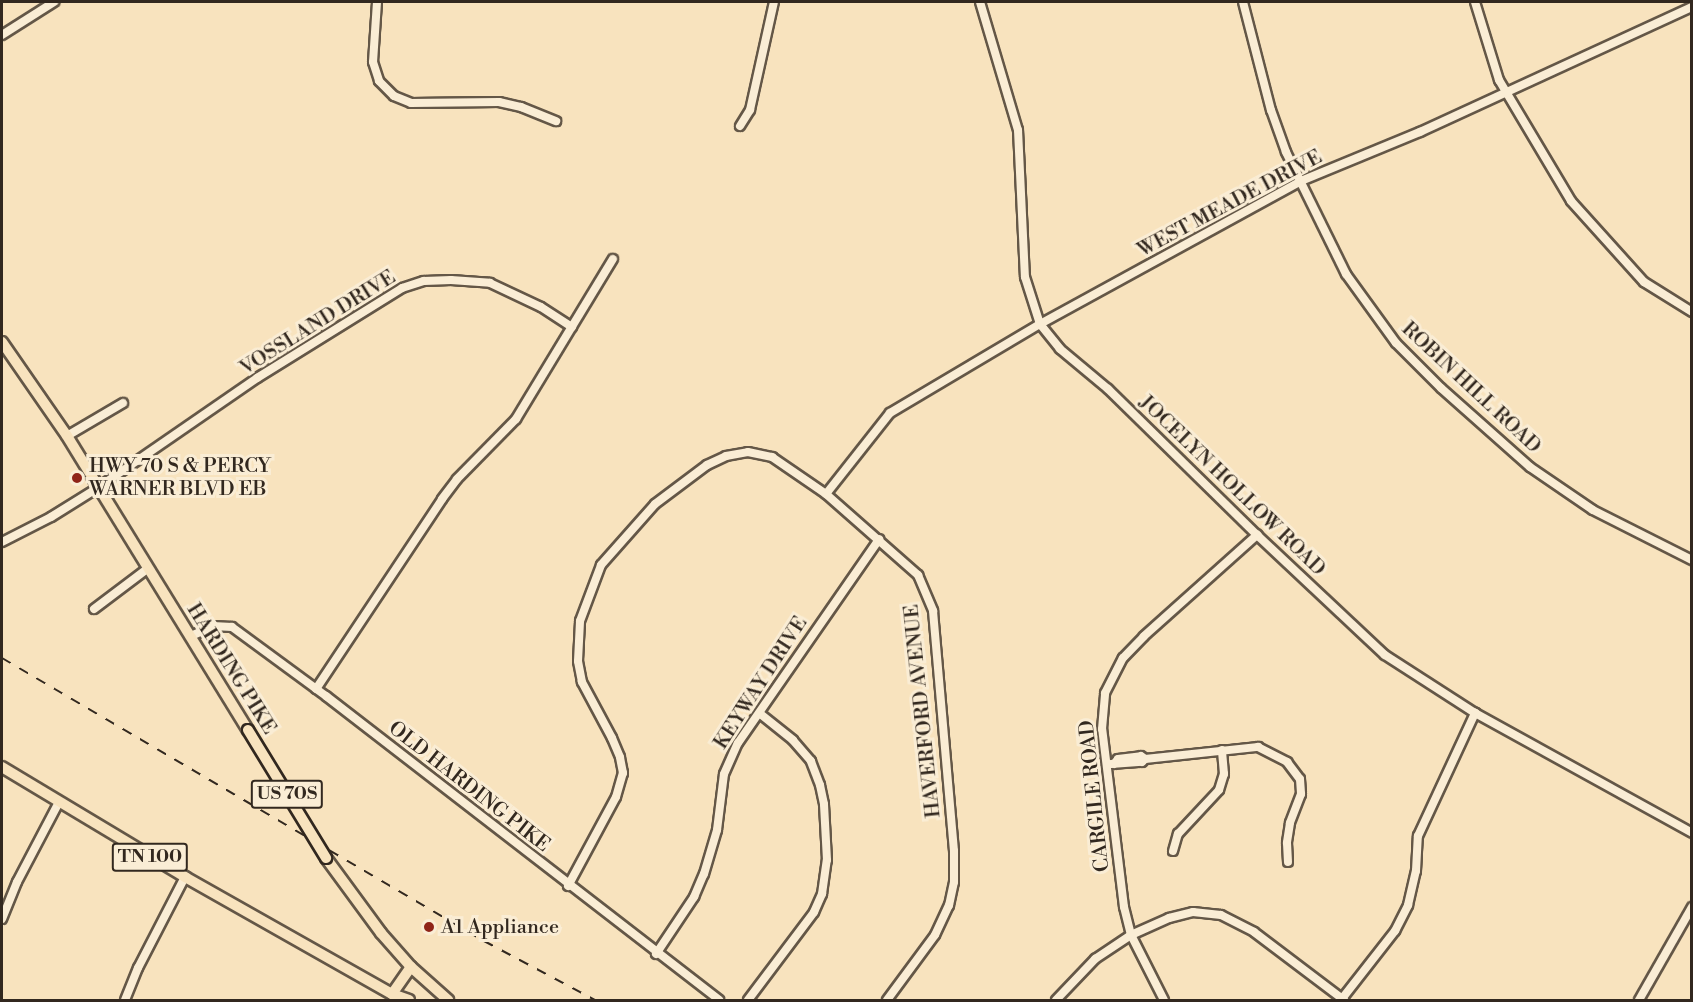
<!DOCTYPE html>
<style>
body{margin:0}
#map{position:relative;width:1693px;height:1002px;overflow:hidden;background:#f8e3be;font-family:"Libre Bodoni",serif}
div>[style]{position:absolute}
.roads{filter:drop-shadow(2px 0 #645747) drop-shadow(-2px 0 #645747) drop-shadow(0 2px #645747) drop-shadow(0 -2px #645747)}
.minor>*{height:8px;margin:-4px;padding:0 4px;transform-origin:4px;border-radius:4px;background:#faedd5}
.major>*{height:10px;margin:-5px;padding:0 5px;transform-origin:5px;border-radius:5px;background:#f8e3be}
.rail>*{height:2px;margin-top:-1px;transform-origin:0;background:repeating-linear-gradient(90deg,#32281f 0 10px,transparent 0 20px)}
.bridges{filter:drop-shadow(2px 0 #32281f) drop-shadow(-2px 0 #32281f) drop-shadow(0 2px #32281f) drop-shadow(0 -2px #32281f)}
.major-bridge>*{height:10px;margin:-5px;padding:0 5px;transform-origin:5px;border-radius:5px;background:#f8e3be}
.dots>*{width:16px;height:16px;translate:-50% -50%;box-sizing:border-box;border:3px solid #faedd5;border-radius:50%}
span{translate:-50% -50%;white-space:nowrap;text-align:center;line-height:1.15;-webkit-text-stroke:6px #faedd5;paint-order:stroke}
.shield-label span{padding:2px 4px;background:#faedd5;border:2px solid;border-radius:4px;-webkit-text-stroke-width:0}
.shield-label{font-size:18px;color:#32281f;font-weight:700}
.street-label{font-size:20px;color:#32281f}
.poi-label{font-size:20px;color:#32281f}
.left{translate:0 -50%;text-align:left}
.frame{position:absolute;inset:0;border:3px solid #32281f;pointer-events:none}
</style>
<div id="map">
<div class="roads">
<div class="minor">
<div style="left:377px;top:2px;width:60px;rotate:93.8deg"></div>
<div style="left:373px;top:62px;width:20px;rotate:72deg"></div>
<div style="left:379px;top:81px;width:21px;rotate:45deg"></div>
<div style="left:394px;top:96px;width:18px;rotate:22deg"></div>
<div style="left:411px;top:103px;width:88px;rotate:-0.7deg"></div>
<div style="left:499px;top:102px;width:23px;rotate:13deg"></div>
<div style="left:521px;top:107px;width:38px;rotate:22deg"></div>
<div style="left:980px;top:2px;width:134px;rotate:73.5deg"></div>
<div style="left:1018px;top:130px;width:147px;rotate:87.3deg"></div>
<div style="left:1025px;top:277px;width:49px;rotate:72.3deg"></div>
<div style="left:1040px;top:324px;width:32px;rotate:51deg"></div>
<div style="left:1060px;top:349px;width:62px;rotate:39.8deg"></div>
<div style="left:1108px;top:389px;width:209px;rotate:44.4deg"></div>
<div style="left:1257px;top:535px;width:175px;rotate:43.2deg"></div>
<div style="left:1385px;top:655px;width:107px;rotate:32.8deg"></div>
<div style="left:1475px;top:713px;width:248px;rotate:28.9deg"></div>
<div style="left:1243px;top:2px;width:112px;rotate:75.5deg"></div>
<div style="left:1271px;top:110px;width:45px;rotate:70.3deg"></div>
<div style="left:1286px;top:152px;width:136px;rotate:63.8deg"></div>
<div style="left:1346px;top:274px;width:85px;rotate:54.1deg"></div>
<div style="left:1396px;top:343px;width:64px;rotate:45deg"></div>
<div style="left:1441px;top:388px;width:119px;rotate:41.6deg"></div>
<div style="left:1530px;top:467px;width:76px;rotate:34.3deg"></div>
<div style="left:1593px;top:510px;width:111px;rotate:26.8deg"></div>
<div style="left:1475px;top:2px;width:82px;rotate:72.9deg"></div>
<div style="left:1499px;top:80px;width:141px;rotate:59.2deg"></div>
<div style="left:1571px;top:201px;width:109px;rotate:48deg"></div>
<div style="left:1644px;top:282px;width:57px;rotate:32deg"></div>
<div style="left:2px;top:35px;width:62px;rotate:-32.4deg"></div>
<div style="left:740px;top:126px;width:19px;rotate:-58deg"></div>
<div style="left:750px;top:110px;width:111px;rotate:-77.5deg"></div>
<div style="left:67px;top:436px;width:65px;rotate:-30.5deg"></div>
<div style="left:826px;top:494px;width:103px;rotate:-51.7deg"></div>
<div style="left:890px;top:413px;width:174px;rotate:-30.7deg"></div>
<div style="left:1040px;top:324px;width:298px;rotate:-28.7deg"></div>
<div style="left:1301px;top:181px;width:129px;rotate:-22.4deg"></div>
<div style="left:1420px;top:132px;width:299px;rotate:-24.7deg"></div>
<div style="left:2px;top:542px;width:55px;rotate:-27deg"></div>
<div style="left:51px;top:517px;width:57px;rotate:-32deg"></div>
<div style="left:99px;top:487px;width:192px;rotate:-34.6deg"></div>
<div style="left:257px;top:378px;width:171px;rotate:-31.8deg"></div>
<div style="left:402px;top:288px;width:23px;rotate:-18deg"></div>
<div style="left:424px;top:281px;width:27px;rotate:-2deg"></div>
<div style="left:451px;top:280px;width:39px;rotate:4deg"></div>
<div style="left:490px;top:283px;width:56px;rotate:25.2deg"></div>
<div style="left:541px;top:307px;width:37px;rotate:33deg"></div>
<div style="left:94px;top:609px;width:66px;rotate:-37deg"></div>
<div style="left:191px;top:636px;width:24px;rotate:-24deg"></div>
<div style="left:213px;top:626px;width:19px;rotate:3deg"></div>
<div style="left:232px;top:627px;width:117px;rotate:36.3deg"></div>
<div style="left:326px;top:696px;width:497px;rotate:37.7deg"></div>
<div style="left:316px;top:689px;width:228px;rotate:-56.4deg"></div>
<div style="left:442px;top:499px;width:25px;rotate:-53deg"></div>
<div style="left:457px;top:479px;width:84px;rotate:-45.5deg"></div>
<div style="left:516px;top:419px;width:187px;rotate:-58.8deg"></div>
<div style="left:1111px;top:764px;width:31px;rotate:-4deg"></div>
<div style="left:1142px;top:762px;width:4px;rotate:-45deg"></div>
<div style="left:1114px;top:764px;width:6px;rotate:-51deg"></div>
<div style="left:1118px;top:759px;width:23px;rotate:-7deg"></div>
<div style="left:1141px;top:756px;width:5px;rotate:37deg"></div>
<div style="left:1145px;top:759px;width:114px;rotate:-6.1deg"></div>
<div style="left:1258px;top:747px;width:33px;rotate:27deg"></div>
<div style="left:1287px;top:762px;width:21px;rotate:53deg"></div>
<div style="left:1300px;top:779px;width:15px;rotate:86deg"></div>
<div style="left:1301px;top:794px;width:31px;rotate:111deg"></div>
<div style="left:1290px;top:823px;width:20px;rotate:99deg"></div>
<div style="left:1287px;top:843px;width:19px;rotate:87deg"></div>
<div style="left:1173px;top:851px;width:18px;rotate:-74deg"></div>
<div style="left:1178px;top:834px;width:60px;rotate:-47deg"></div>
<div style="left:1219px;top:790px;width:17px;rotate:-73deg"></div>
<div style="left:1224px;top:774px;width:24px;rotate:-95deg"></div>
<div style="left:568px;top:886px;width:101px;rotate:-61.7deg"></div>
<div style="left:616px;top:797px;width:25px;rotate:-74deg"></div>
<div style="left:623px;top:773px;width:16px;rotate:-101deg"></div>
<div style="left:620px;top:757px;width:21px;rotate:-113deg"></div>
<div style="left:612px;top:738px;width:64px;rotate:-118.2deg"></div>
<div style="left:582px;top:682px;width:21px;rotate:-101deg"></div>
<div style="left:578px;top:661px;width:40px;rotate:-87.1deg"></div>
<div style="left:580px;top:621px;width:60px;rotate:-69.4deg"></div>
<div style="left:601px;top:565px;width:81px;rotate:-48.5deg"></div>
<div style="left:655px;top:504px;width:65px;rotate:-36.9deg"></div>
<div style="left:707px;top:465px;width:21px;rotate:-25deg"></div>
<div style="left:726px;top:456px;width:22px;rotate:-10deg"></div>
<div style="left:748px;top:452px;width:25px;rotate:12deg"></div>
<div style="left:772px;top:457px;width:65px;rotate:34.4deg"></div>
<div style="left:826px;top:494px;width:123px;rotate:41.4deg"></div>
<div style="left:918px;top:575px;width:39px;rotate:67deg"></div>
<div style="left:933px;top:611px;width:241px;rotate:85deg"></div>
<div style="left:954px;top:851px;width:31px;rotate:90deg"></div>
<div style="left:954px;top:882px;width:24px;rotate:102deg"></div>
<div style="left:949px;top:905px;width:33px;rotate:115deg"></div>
<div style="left:935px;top:935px;width:81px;rotate:126.4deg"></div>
<div style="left:2px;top:919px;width:40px;rotate:-68deg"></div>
<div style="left:17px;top:882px;width:90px;rotate:-62.3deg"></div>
<div style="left:656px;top:954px;width:69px;rotate:-56.3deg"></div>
<div style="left:694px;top:897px;width:25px;rotate:-67deg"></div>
<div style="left:704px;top:874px;width:46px;rotate:-73.5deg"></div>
<div style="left:717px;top:830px;width:56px;rotate:-82.9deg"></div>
<div style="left:724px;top:774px;width:34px;rotate:-66deg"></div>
<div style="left:738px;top:743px;width:248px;rotate:-55.3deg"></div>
<div style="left:125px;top:1000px;width:35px;rotate:-68deg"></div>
<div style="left:138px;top:968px;width:102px;rotate:-62.7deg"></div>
<div style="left:748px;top:1000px;width:110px;rotate:-53.1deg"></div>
<div style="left:814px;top:912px;width:20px;rotate:-66deg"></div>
<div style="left:822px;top:894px;width:34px;rotate:-82deg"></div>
<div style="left:827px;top:860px;width:56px;rotate:-93.1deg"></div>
<div style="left:824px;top:804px;width:19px;rotate:-102deg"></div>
<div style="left:820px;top:785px;width:26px;rotate:-111deg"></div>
<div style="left:811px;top:761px;width:28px;rotate:-131deg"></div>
<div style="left:793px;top:740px;width:43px;rotate:-141.5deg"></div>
<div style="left:1056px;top:1000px;width:57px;rotate:-46.4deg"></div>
<div style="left:1095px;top:959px;width:43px;rotate:-33.7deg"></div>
<div style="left:1131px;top:935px;width:42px;rotate:-24.1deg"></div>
<div style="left:1169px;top:918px;width:25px;rotate:-14deg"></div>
<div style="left:1193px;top:912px;width:28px;rotate:6deg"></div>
<div style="left:1221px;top:915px;width:37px;rotate:27deg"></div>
<div style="left:1254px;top:932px;width:113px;rotate:37.1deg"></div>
<div style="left:1164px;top:1000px;width:73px;rotate:-116.9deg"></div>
<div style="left:1131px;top:935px;width:29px;rotate:-104deg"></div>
<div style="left:1124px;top:907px;width:179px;rotate:-97deg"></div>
<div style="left:1102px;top:729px;width:36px;rotate:-85deg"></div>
<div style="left:1105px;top:693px;width:39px;rotate:-63deg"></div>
<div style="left:1123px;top:658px;width:30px;rotate:-46deg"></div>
<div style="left:1144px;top:636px;width:152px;rotate:-41.8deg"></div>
<div style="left:1341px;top:1000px;width:88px;rotate:-52deg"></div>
<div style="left:1395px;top:931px;width:29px;rotate:-63deg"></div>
<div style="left:1408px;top:905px;width:35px;rotate:-77deg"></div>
<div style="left:1416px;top:871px;width:35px;rotate:-87deg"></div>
<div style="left:1418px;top:836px;width:136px;rotate:-65.1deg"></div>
<div style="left:1639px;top:1000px;width:107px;rotate:-60.3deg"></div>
</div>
<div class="major">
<div style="left:2px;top:342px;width:114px;rotate:55.3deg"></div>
<div style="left:67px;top:436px;width:345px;rotate:58.4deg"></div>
<div style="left:2px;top:767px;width:214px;rotate:31deg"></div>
<div style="left:185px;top:877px;width:238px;rotate:29.5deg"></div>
<div style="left:392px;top:994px;width:18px;rotate:19deg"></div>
<div style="left:326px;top:858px;width:93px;rotate:53.7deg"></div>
<div style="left:381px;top:933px;width:45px;rotate:48.6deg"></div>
<div style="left:411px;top:967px;width:50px;rotate:41.7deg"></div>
<div style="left:392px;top:994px;width:33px;rotate:-55deg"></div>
</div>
</div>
<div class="rail">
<div style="left:2px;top:658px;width:559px;rotate:30.42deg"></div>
<div style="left:484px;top:941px;width:126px;rotate:28deg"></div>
</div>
<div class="bridges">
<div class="major-bridge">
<div style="left:248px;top:730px;width:150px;rotate:58.6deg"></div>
</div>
</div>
<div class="dots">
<div style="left:77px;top:478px;background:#8f2418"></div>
<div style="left:429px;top:927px;background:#8f2418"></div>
</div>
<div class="shield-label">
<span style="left:287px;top:794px">US 70S</span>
<span style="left:150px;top:857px">TN 100</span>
</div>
<div class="street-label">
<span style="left:1230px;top:204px;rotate:-28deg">WEST MEADE DRIVE</span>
<span style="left:318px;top:323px;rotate:-32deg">VOSSLAND DRIVE</span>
<span style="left:1471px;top:388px;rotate:43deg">ROBIN HILL ROAD</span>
<span style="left:1232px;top:486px;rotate:44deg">JOCELYN HOLLOW ROAD</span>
<span style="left:231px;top:669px;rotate:58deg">HARDING PIKE</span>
<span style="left:761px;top:683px;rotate:-57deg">KEYWAY DRIVE</span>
<span style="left:923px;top:711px;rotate:-96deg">HAVERFORD AVENUE</span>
<span style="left:469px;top:787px;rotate:38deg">OLD HARDING PIKE</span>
<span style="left:1095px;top:796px;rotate:-96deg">CARGILE ROAD</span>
</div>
<div class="poi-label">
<span class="left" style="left:89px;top:478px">HWY 70 S &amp; PERCY<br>WARNER BLVD EB</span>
<span class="left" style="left:441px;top:927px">A1 Appliance</span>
</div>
<div class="frame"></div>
</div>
